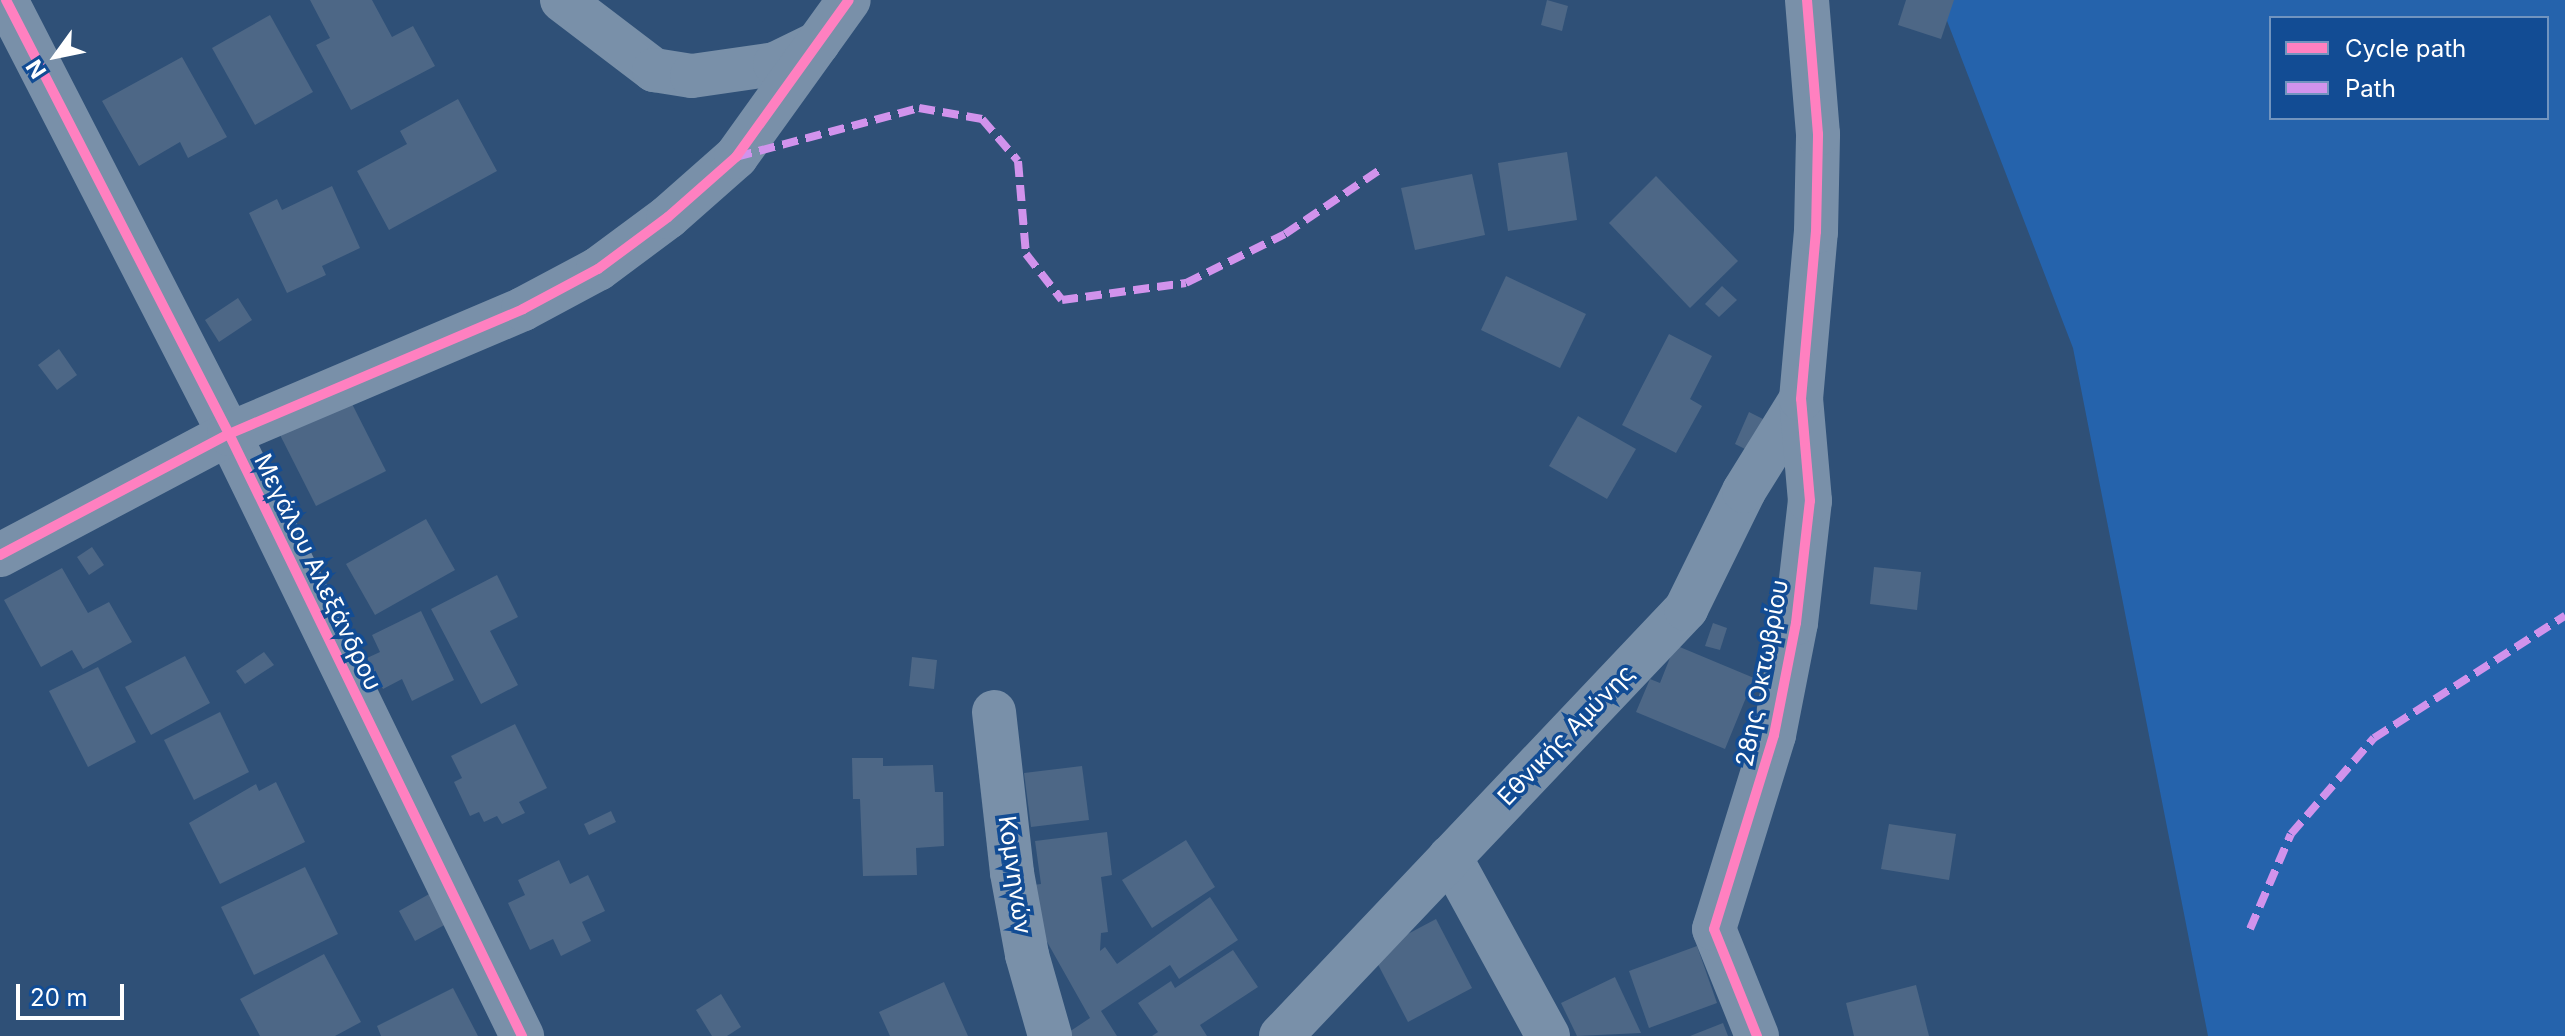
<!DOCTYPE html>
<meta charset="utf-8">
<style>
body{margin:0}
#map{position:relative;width:2565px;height:1036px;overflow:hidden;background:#2f5077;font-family:Inter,sans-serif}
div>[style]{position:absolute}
.green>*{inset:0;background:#2563ac}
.building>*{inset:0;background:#4d6786}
.minor>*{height:44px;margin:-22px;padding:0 22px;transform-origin:22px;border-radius:22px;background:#7990a9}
.quiet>*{height:8px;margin-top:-4px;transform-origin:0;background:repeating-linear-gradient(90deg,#d193ec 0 16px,transparent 0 24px)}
.cycleway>*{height:10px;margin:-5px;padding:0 5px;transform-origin:5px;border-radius:5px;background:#ff80c0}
span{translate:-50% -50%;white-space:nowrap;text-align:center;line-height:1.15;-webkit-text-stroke:7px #124c94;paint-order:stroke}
.street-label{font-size:24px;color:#fff}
.legend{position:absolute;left:2269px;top:16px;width:280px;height:104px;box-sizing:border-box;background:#124c94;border:2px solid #7194bf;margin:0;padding:10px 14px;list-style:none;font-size:24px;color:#fff}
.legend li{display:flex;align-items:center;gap:16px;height:40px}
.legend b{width:40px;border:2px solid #7194bf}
.north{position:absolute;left:16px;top:16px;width:80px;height:80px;-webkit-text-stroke:6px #124c94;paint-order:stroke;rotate:237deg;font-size:22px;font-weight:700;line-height:32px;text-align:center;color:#fff}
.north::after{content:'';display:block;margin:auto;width:28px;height:36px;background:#fff;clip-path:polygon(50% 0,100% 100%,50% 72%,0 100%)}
.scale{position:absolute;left:16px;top:984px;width:108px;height:36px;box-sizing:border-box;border:4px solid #fff;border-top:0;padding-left:10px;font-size:24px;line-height:28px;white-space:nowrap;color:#fff;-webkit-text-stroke:6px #124c94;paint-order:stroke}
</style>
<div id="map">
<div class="green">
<div style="clip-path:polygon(evenodd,1939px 0,2565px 0,2565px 1036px,2208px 1036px,2073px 348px,1939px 0,2271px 18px,2547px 18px,2547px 118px,2271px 118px,2271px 18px)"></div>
</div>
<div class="building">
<div style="clip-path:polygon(310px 0,372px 0,392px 37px,413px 26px,435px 66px,351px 110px,316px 45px,330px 38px)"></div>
<div style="clip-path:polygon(1547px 0,1568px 6px,1562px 31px,1541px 25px)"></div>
<div style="clip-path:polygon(1906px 0,1954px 0,1941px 39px,1898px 25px)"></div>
<div style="clip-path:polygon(270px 15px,313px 92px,255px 125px,212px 48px)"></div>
<div style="clip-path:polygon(182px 57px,227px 137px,188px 158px,180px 142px,139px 166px,102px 101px)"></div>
<div style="clip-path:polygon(458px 99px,497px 171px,389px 230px,357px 171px,407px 144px,400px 131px)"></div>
<div style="clip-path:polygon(1567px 152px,1577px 220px,1508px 231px,1498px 163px)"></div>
<div style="clip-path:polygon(1472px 174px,1485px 235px,1415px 250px,1401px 188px)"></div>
<div style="clip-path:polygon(1656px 176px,1738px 261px,1690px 308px,1609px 223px)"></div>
<div style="clip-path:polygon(332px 186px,360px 248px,322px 266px,326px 275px,287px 293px,249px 213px,277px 199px,282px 210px)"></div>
<div style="clip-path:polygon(1506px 276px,1586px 314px,1560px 368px,1481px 330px)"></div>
<div style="clip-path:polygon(1722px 286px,1737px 300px,1719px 317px,1705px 304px)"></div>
<div style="clip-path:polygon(238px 298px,252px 320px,219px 342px,205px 320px)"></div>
<div style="clip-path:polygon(1669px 334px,1712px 356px,1690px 399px,1702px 406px,1676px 453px,1622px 425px)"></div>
<div style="clip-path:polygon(59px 349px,77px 375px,57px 390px,38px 365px)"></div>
<div style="clip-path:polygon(346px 392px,386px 471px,316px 506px,276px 427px)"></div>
<div style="clip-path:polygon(1749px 412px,1763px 419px,1749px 451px,1735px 444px)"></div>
<div style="clip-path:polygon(1578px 416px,1636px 449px,1607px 499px,1549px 466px)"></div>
<div style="clip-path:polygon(426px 519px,455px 570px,375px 615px,346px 564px)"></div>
<div style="clip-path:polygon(92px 547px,104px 565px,89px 575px,77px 557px)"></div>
<div style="clip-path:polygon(1874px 567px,1921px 572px,1917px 610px,1870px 604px)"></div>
<div style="clip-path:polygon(62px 568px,88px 613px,109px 602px,132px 642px,83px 669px,72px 650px,41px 667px,4px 600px)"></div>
<div style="clip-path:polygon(497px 575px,518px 617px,490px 631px,518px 685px,481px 704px,431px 609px)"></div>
<div style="clip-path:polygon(421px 611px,454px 680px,412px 701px,402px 679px,383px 689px,367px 658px,380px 652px,372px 635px)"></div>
<div style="clip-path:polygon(1713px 623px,1727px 628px,1720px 650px,1705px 646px)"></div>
<div style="clip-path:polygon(1675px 645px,1754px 678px,1725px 749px,1636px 712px,1650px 679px,1660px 683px)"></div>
<div style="clip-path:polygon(264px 652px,274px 665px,245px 684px,236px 671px)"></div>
<div style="clip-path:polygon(185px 656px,210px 703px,151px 735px,125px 687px)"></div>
<div style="clip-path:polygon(912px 657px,937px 660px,934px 689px,909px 686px)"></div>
<div style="clip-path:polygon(98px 667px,136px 742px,88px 767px,49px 691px)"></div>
<div style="clip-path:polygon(220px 712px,249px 772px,194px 800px,164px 740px)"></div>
<div style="clip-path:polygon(515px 724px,547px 788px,519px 802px,525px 813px,502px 824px,497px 816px,484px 822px,479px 812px,470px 816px,454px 782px,462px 778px,451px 756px)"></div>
<div style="clip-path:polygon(852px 758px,883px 758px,883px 766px,933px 765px,935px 792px,943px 792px,944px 846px,916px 848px,917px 875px,863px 876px,860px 799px,853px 799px)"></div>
<div style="clip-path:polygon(1082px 766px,1089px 820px,1031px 827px,1024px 773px)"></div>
<div style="clip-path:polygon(276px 782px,305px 842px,220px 884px,189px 823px,256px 784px,259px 791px)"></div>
<div style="clip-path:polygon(611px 811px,616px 822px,589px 835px,584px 824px)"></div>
<div style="clip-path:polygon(1889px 824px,1956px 834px,1949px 880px,1881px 869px)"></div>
<div style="clip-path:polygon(1107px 832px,1112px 875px,1101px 877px,1108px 932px,1101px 933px,1100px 951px,1105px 947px,1117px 964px,1210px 897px,1238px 940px,1179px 979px,1170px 965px,1101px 1011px,1117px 1036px,1063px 1036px,1090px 1018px,1046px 940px,1033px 885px,1041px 884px,1035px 841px)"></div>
<div style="clip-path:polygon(1186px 840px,1215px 887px,1152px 928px,1122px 880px)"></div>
<div style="clip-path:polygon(559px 860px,570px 884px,588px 875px,605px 911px,582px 922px,591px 941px,561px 956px,553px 939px,530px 950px,508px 903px,525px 895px,518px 880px)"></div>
<div style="clip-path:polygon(305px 867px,338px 934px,254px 975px,221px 907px)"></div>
<div style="clip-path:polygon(431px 893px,448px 923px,415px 941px,399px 911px)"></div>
<div style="clip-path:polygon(1436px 919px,1472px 988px,1408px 1022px,1372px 953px)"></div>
<div style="clip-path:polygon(1697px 946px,1717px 1003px,1649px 1028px,1629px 971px)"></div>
<div style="clip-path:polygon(1233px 950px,1258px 987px,1200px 1025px,1207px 1036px,1152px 1036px,1158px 1032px,1138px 1003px,1171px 981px,1175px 988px)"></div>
<div style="clip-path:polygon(324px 954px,361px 1022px,335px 1036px,260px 1036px,240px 999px)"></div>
<div style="clip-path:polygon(1615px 977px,1641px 1033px,1577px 1036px,1561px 1003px)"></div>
<div style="clip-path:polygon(944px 982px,968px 1036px,890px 1036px,879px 1012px)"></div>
<div style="clip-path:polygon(1916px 985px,1929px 1036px,1854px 1036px,1846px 1003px)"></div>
<div style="clip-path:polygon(453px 988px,478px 1036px,381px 1036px,377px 1026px)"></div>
<div style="clip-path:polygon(721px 994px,741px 1027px,727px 1036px,712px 1036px,696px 1010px)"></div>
<div style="clip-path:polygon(1723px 1023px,1728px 1036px,1690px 1036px)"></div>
</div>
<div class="minor">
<div style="left:6px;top:0;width:488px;rotate:62.8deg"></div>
<div style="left:229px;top:434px;width:670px;rotate:64.05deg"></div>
<div style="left:562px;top:0;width:116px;rotate:37.3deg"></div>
<div style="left:654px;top:70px;width:38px;rotate:9deg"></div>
<div style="left:692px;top:76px;width:84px;rotate:-8.2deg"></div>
<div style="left:775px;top:64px;width:48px;rotate:-26deg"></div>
<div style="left:0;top:555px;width:259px;rotate:-27.9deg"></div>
<div style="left:229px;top:434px;width:319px;rotate:-23deg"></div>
<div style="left:523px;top:309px;width:85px;rotate:-28.1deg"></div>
<div style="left:598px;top:269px;width:87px;rotate:-36.6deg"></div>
<div style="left:668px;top:217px;width:91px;rotate:-41.4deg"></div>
<div style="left:736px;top:157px;width:193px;rotate:-54.3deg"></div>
<div style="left:994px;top:712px;width:162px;rotate:83.6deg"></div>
<div style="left:1012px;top:873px;width:83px;rotate:79.6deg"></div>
<div style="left:1027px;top:955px;width:84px;rotate:74.1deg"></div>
<div style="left:1450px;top:857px;width:204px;rotate:61.3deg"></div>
<div style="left:1281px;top:1036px;width:589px;rotate:-46.51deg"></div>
<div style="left:1686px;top:609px;width:131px;rotate:-63.8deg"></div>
<div style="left:1744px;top:491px;width:108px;rotate:-58.2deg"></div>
<div style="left:1757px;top:1036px;width:115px;rotate:-111.9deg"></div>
<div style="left:1714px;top:929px;width:203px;rotate:-72.8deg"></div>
<div style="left:1774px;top:735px;width:114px;rotate:-78.9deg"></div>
<div style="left:1796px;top:623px;width:123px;rotate:-83.5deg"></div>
<div style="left:1810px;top:501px;width:102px;rotate:-95deg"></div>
<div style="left:1801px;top:399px;width:168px;rotate:-84.9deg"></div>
<div style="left:1816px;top:232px;width:98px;rotate:-88.8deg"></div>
<div style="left:1818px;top:134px;width:134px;rotate:-94.7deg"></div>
</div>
<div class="quiet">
<div style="left:736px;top:157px;width:189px;rotate:-15deg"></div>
<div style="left:919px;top:108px;width:64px;rotate:9.9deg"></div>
<div style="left:982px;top:119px;width:55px;rotate:49.4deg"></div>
<div style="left:1018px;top:161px;width:93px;rotate:85.1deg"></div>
<div style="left:1026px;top:254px;width:58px;rotate:52deg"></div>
<div style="left:1062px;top:300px;width:125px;rotate:-7.8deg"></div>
<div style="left:1186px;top:283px;width:110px;rotate:-26.3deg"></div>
<div style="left:1285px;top:234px;width:116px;rotate:-34.1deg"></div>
<div style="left:2250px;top:929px;width:103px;rotate:-66.7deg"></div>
<div style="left:2291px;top:834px;width:127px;rotate:-49.2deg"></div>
<div style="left:2374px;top:738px;width:227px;rotate:-32.6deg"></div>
</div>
<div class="cycleway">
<div style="left:6px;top:0;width:488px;rotate:62.8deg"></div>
<div style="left:229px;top:434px;width:670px;rotate:64.05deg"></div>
<div style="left:0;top:555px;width:259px;rotate:-27.9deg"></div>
<div style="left:229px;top:434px;width:319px;rotate:-23deg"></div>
<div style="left:523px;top:309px;width:85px;rotate:-28.1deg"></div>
<div style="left:598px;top:269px;width:87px;rotate:-36.6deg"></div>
<div style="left:668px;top:217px;width:91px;rotate:-41.4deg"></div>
<div style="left:736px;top:157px;width:193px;rotate:-54.3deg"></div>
<div style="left:1757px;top:1036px;width:115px;rotate:-111.9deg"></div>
<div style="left:1714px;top:929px;width:203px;rotate:-72.8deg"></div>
<div style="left:1774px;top:735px;width:114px;rotate:-78.9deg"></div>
<div style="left:1796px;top:623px;width:123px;rotate:-83.5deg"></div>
<div style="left:1810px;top:501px;width:102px;rotate:-95deg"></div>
<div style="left:1801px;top:399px;width:168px;rotate:-84.9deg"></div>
<div style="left:1816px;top:232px;width:98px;rotate:-88.8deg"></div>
<div style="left:1818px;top:134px;width:134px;rotate:-94.7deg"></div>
</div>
<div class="street-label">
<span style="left:318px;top:572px;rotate:64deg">Μεγάλου Αλεξάνδρου</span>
<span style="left:1762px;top:673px;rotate:-79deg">28ης Οκτωβρίου</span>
<span style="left:1566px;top:735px;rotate:-46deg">Εθνικής Αμύνης</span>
<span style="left:1015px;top:875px;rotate:82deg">Κομνηνών</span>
</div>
<ul class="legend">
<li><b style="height:10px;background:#ff80c0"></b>Cycle path</li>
<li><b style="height:10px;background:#d193ec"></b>Path</li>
</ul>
<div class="north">N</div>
<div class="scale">20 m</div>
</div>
